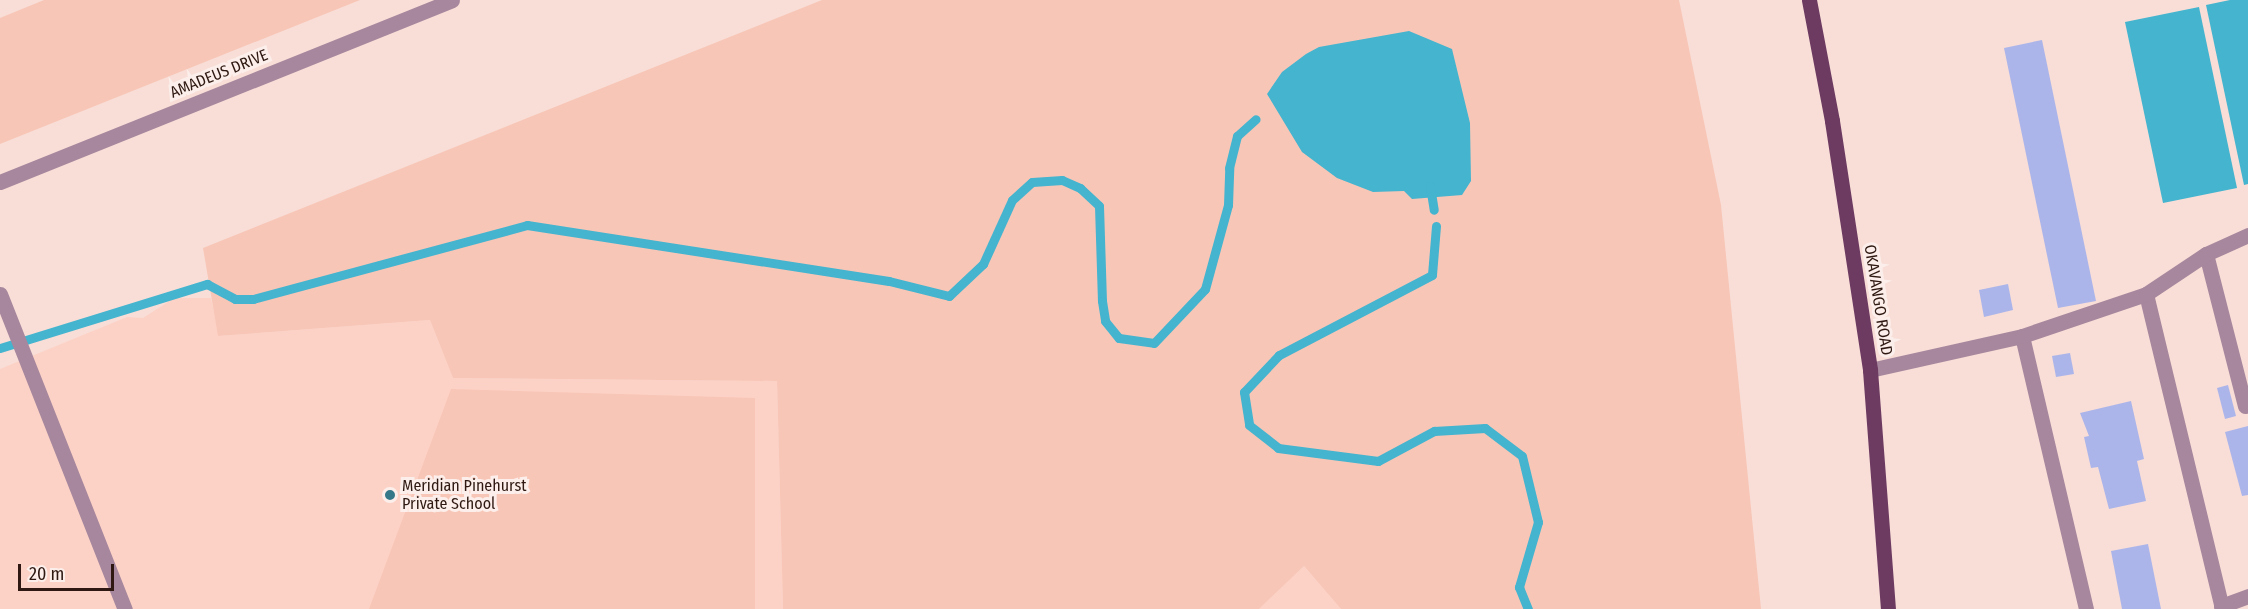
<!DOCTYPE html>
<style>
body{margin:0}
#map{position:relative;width:2248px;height:609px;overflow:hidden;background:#f8ded7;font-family:"Fira Sans Condensed",sans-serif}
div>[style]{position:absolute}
.built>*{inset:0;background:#fdd2c6}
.green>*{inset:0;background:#f8c6b7}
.water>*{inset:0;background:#44b4cf}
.stream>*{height:9px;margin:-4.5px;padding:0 4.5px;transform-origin:4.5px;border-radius:4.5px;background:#44b4cf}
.building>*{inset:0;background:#acb5ea}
.minor>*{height:15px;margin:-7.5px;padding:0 7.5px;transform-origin:7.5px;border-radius:7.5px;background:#a6879d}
.major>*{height:15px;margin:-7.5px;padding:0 7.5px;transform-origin:7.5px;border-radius:7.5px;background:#6d3a61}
.dots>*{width:16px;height:16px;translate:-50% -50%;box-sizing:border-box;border:3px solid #fcefeb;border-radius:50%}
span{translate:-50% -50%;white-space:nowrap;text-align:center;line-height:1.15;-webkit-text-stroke:6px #fcefeb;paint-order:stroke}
.street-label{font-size:16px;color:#2e1811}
.poi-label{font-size:16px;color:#2e1811}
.left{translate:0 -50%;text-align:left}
.scale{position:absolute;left:18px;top:564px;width:96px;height:27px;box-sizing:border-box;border:3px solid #2e1811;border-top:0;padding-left:8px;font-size:18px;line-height:21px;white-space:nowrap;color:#2e1811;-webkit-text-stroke:4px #fcefeb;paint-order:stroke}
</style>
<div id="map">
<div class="built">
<div style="clip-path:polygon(174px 298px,211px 298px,219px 336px,430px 320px,453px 378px,777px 381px,783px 609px,0 609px,0 369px,127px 317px,143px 318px)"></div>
<div style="clip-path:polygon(1304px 566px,1341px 609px,1259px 609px)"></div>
</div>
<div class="green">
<div style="clip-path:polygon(44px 0,360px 0,0 144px,0 18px)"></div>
<div style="clip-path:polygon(822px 0,1679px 0,1721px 205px,1761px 609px,1341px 609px,1304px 566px,1259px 609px,783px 609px,777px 381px,453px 378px,430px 320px,218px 336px,203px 248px)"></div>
<div style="clip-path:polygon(451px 389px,755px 398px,755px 609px,369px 609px)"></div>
</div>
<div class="water">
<div style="clip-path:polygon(2230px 0,2248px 0,2248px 184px,2244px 185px,2206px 5px)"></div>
<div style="clip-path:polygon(2199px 7px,2237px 188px,2163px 203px,2125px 22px)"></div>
<div style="clip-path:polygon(1409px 31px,1452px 49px,1470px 123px,1471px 181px,1462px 195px,1412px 199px,1404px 191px,1373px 192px,1337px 178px,1302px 152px,1267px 94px,1282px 72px,1306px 54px,1319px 47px)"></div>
</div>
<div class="stream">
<div style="left:1430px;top:186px;width:24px;rotate:81deg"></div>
<div style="left:1436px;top:226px;width:49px;rotate:94.7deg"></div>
<div style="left:1432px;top:275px;width:173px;rotate:152.4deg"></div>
<div style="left:1279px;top:355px;width:51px;rotate:133.4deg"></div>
<div style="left:1244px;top:392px;width:33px;rotate:81deg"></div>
<div style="left:1249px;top:425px;width:37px;rotate:38deg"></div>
<div style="left:1278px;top:448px;width:101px;rotate:7.4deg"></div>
<div style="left:1378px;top:461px;width:64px;rotate:-28.2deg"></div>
<div style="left:1434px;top:431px;width:51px;rotate:-3.4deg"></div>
<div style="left:1485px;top:428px;width:46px;rotate:37.1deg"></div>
<div style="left:1522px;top:456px;width:68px;rotate:76.4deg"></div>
<div style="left:1538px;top:522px;width:68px;rotate:106.3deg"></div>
<div style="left:1519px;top:587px;width:24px;rotate:68deg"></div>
<div style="left:0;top:348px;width:217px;rotate:-17.2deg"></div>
<div style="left:207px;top:284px;width:32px;rotate:28deg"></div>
<div style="left:235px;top:299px;width:18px"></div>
<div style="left:253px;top:299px;width:284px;rotate:-15.1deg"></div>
<div style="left:527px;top:225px;width:366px;rotate:8.8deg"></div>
<div style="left:889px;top:281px;width:62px;rotate:14deg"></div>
<div style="left:949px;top:296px;width:47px;rotate:-43.3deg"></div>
<div style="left:983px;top:264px;width:70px;rotate:-65.6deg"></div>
<div style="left:1012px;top:200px;width:27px;rotate:-42deg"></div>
<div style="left:1032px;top:182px;width:30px;rotate:-4deg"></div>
<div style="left:1062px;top:180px;width:20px;rotate:24deg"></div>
<div style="left:1080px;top:188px;width:26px;rotate:43deg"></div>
<div style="left:1099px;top:206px;width:95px;rotate:88.2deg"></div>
<div style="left:1102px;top:301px;width:20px;rotate:81deg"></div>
<div style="left:1105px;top:321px;width:22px;rotate:51deg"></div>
<div style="left:1119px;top:338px;width:35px;rotate:8deg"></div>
<div style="left:1154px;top:343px;width:74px;rotate:-46.6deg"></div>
<div style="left:1205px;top:289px;width:87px;rotate:-74.7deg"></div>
<div style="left:1228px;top:205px;width:37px;rotate:-88deg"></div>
<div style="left:1229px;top:168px;width:33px;rotate:-76deg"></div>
<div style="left:1237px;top:136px;width:25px;rotate:-42deg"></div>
</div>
<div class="building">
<div style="clip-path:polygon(2042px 40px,2096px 301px,2058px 308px,2004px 48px)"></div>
<div style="clip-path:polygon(2008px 284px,2013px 310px,1984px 317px,1979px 290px)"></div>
<div style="clip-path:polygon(2070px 353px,2074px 374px,2056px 377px,2052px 356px)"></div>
<div style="clip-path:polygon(2228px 385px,2236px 416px,2225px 419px,2217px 388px)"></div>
<div style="clip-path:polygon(2131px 401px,2144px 459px,2137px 461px,2146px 501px,2109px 509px,2098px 467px,2091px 468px,2084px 437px,2089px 436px,2080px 413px)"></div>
<div style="clip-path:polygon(2248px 426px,2248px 495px,2242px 496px,2225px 432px)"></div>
<div style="clip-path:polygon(2148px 544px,2161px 609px,2122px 609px,2111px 551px)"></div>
</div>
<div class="minor">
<div style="left:0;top:182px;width:487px;rotate:-21.9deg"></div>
<div style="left:2206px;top:254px;width:157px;rotate:75.6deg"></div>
<div style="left:0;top:294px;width:339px;rotate:68.4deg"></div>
<div style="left:2146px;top:294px;width:324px;rotate:76.4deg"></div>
<div style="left:2022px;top:336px;width:280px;rotate:76.8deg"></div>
<div style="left:1870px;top:370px;width:156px;rotate:-12.6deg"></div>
<div style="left:2022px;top:336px;width:131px;rotate:-18.7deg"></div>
<div style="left:2146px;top:294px;width:72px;rotate:-33.7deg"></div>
<div style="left:2206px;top:254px;width:46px;rotate:-24.3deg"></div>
<div style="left:2221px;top:606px;width:29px;rotate:-20deg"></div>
</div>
<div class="major">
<div style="left:1809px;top:0;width:123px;rotate:79.2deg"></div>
<div style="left:1832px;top:121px;width:252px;rotate:81.3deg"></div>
<div style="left:1870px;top:370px;width:240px;rotate:85.7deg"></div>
</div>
<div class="dots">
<div style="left:390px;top:495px;background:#357889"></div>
</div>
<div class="street-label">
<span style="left:219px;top:74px;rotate:-22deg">AMADEUS DRIVE</span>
<span style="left:1878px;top:300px;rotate:81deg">OKAVANGO ROAD</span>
</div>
<div class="poi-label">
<span class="left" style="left:402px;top:495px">Meridian Pinehurst<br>Private School</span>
</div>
<div class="scale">20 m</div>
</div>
